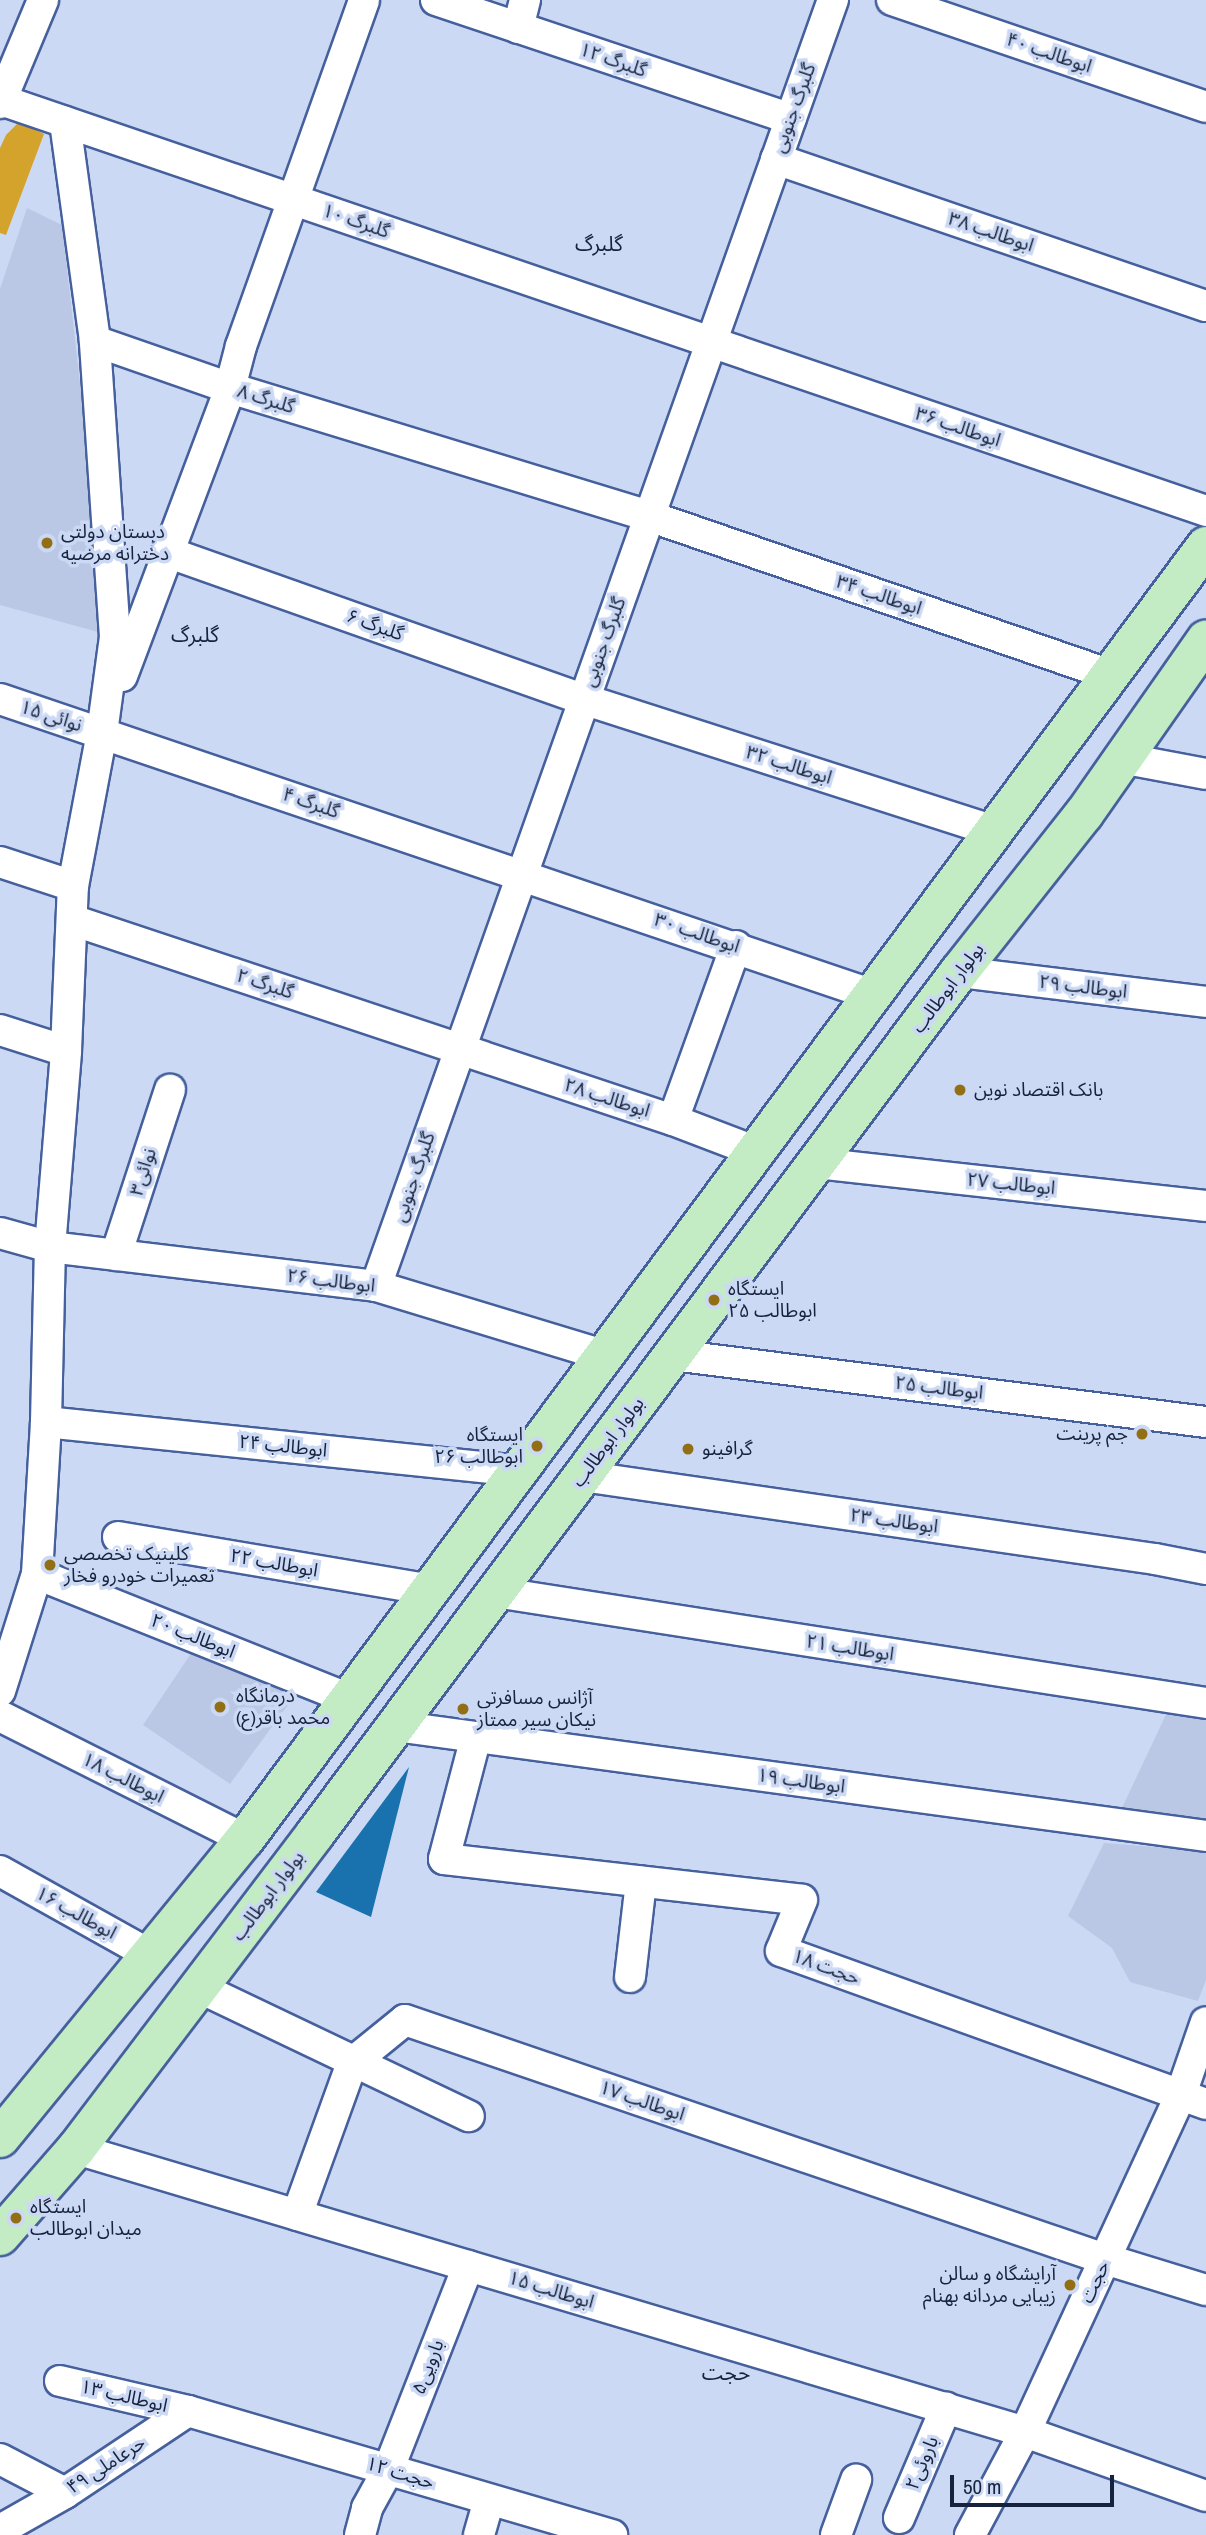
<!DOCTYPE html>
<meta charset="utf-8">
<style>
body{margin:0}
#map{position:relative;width:1206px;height:2535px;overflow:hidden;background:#ccd9f5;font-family:"Archivo Narrow","Noto Sans Arabic",sans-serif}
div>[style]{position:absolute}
.built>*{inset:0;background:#bac8e6}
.green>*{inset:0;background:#d4a32c}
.building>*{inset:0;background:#1971ad}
.roads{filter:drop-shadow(2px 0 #45609c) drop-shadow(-2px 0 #45609c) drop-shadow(0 2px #45609c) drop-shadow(0 -2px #45609c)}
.minor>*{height:30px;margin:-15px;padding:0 15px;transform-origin:15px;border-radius:15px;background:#fff}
.major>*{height:38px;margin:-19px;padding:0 19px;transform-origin:19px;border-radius:19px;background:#c3ecc4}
.dots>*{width:19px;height:19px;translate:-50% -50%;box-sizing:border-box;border:4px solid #ccd9f5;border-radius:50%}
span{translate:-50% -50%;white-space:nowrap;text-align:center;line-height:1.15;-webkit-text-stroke:7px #ccd9f5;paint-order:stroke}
.street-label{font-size:19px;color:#17233c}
.poi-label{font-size:19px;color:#17233c}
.left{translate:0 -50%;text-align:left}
.right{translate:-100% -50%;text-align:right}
.neighbourhood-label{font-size:21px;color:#17233c}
.scale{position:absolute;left:950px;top:2475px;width:164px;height:32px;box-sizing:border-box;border:4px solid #17233c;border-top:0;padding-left:9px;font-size:21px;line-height:24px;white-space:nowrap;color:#17233c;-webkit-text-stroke:5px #ccd9f5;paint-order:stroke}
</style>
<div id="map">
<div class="built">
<div style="clip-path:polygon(27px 208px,62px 225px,91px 480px,98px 632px,0 605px,0 289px)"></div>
<div style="clip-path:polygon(196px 1646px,299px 1690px,230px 1784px,143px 1725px)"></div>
<div style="clip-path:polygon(1169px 1708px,1206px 1713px,1206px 1824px,1121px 1810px)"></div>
<div style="clip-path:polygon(1104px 1843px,1206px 1851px,1206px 1980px,1198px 2001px,1130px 1982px,1112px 1948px,1068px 1916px)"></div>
</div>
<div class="green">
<div style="clip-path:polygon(19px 122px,44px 134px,6px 235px,0 233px,0 148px,6px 135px)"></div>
</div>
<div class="building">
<div style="clip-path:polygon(409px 1767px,371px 1917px,316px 1892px)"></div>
</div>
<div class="roads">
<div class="minor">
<div style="left:436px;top:0;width:374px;rotate:18.5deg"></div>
<div style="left:892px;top:0;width:332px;rotate:18.8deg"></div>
<div style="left:518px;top:28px;width:29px;rotate:-76deg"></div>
<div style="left:1px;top:100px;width:1273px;rotate:18.83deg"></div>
<div style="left:0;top:103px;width:112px;rotate:-67.3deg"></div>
<div style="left:65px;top:122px;width:221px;rotate:82.2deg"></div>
<div style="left:95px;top:341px;width:143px;rotate:19.2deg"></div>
<div style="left:230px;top:388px;width:438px;rotate:17deg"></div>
<div style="left:649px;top:516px;width:488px;rotate:19deg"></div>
<div style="left:776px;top:159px;width:454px;rotate:18.9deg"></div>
<div style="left:167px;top:552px;width:441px;rotate:19.5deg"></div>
<div style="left:583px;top:699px;width:432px;rotate:17.8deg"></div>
<div style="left:122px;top:676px;width:308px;rotate:-69.4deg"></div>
<div style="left:230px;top:388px;width:43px;rotate:-75.3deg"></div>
<div style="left:241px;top:346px;width:367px;rotate:-70.4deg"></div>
<div style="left:0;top:699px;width:922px;rotate:18.73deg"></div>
<div style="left:1121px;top:758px;width:86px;rotate:10.7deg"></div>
<div style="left:0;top:862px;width:77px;rotate:18.2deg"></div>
<div style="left:72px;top:920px;width:633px;rotate:18.41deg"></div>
<div style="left:673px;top:1120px;width:87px;rotate:20.9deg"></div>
<div style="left:959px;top:972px;width:249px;rotate:6.9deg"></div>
<div style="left:0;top:1030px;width:69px;rotate:17.7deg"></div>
<div style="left:673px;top:1120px;width:185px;rotate:-70.1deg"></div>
<div style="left:816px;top:1163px;width:392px;rotate:6.3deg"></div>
<div style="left:0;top:1233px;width:52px;rotate:15.6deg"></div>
<div style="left:50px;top:1247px;width:328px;rotate:6.8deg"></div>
<div style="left:376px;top:1286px;width:237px;rotate:16.9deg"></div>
<div style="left:116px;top:1255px;width:174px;rotate:-71.9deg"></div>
<div style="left:376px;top:1286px;width:1365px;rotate:-70.44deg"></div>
<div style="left:673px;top:1355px;width:537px;rotate:7.16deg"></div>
<div style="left:46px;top:1422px;width:476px;rotate:5.9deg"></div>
<div style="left:582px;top:1476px;width:579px;rotate:8.24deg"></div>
<div style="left:1155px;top:1559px;width:52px;rotate:11.1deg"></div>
<div style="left:118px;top:1537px;width:317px;rotate:9.6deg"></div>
<div style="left:37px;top:1574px;width:337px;rotate:21.8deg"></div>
<div style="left:495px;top:1592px;width:720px;rotate:8.87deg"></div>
<div style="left:0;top:1691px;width:123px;rotate:-72.5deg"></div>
<div style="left:37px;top:1574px;width:152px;rotate:-86.6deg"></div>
<div style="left:46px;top:1422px;width:175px;rotate:-88.7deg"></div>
<div style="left:50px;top:1247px;width:197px;rotate:-85.3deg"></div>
<div style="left:66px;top:1051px;width:165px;rotate:-87.6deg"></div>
<div style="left:73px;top:886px;width:156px;rotate:-79.3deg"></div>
<div style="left:102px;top:733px;width:97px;rotate:-82.3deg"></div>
<div style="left:115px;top:637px;width:297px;rotate:-93.9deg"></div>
<div style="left:0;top:1716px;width:274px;rotate:26.7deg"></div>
<div style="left:395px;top:1726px;width:818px;rotate:7.72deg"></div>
<div style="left:476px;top:1737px;width:126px;rotate:104.7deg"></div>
<div style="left:444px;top:1859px;width:360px;rotate:6.5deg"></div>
<div style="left:802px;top:1900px;width:55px;rotate:112.4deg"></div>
<div style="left:781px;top:1951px;width:452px;rotate:19.8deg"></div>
<div style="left:0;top:1871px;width:174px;rotate:29.2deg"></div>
<div style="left:630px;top:1977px;width:96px;rotate:-83.4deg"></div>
<div style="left:198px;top:1987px;width:300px;rotate:25.5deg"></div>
<div style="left:352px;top:2063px;width:68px;rotate:-39.1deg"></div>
<div style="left:405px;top:2020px;width:740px;rotate:18.85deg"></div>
<div style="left:1105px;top:2259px;width:106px;rotate:17.1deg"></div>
<div style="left:76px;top:2149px;width:990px;rotate:16.61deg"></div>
<div style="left:1025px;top:2432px;width:192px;rotate:19.5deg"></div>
<div style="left:297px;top:2215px;width:162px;rotate:-70.1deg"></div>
<div style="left:60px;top:2381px;width:131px;rotate:13.2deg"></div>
<div style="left:188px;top:2411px;width:442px;rotate:16.3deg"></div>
<div style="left:0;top:2459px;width:73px;rotate:27.6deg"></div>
<div style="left:899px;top:2518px;width:120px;rotate:-66.9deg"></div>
<div style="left:0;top:2530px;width:75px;rotate:-29.6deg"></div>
<div style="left:65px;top:2493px;width:148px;rotate:-33.7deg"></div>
<div style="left:360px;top:2535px;width:28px;rotate:-75deg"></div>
<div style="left:367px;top:2508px;width:46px;rotate:-61.2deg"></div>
<div style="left:389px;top:2468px;width:217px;rotate:-68.6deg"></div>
<div style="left:479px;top:2535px;width:35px;rotate:-74deg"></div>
<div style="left:836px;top:2535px;width:59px;rotate:-70deg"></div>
<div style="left:970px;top:2535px;width:117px;rotate:-61.9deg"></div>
<div style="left:1025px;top:2432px;width:369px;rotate:-65.2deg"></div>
<div style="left:1180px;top:2097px;width:79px;rotate:-70.9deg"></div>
</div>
<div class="major">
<div style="left:0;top:2138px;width:387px;rotate:-50.7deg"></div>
<div style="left:245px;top:1839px;width:1611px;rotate:-53.38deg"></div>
<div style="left:0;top:2236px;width:116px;rotate:-48.9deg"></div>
<div style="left:76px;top:2149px;width:395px;rotate:-52.8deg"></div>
<div style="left:315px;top:1834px;width:1076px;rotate:-53.24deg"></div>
<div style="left:959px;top:972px;width:201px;rotate:-51.7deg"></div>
<div style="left:1084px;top:814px;width:213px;rotate:-55deg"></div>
</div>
</div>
<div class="dots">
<div style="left:47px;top:543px;background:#926f15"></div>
<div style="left:960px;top:1090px;background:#926f15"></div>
<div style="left:714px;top:1300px;background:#926f15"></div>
<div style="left:1142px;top:1434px;background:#926f15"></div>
<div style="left:537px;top:1446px;background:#926f15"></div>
<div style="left:688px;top:1449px;background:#926f15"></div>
<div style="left:50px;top:1565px;background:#926f15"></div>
<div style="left:220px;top:1707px;background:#926f15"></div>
<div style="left:463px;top:1709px;background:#926f15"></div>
<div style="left:16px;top:2218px;background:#926f15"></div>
<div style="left:1070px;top:2285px;background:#926f15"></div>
</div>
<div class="street-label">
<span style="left:1049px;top:53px;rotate:19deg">ابوطالب ۴۰</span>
<span style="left:613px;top:60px;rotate:19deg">گلبرگ ۱۲</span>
<span style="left:794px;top:108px;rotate:-70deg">گلبرگ جنوبی</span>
<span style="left:356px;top:221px;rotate:19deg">گلبرگ ۱۰</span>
<span style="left:991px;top:232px;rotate:19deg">ابوطالب ۳۸</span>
<span style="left:266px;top:399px;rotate:17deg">گلبرگ ۸</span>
<span style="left:958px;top:427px;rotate:19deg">ابوطالب ۳۶</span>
<span style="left:879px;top:595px;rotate:19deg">ابوطالب ۳۴</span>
<span style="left:375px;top:625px;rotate:20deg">گلبرگ ۶</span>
<span style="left:604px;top:642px;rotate:-70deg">گلبرگ جنوبی</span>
<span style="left:51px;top:716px;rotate:18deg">نوائی ۱۵</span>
<span style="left:789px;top:765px;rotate:18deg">ابوطالب ۳۲</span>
<span style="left:311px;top:803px;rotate:19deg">گلبرگ ۴</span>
<span style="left:697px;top:933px;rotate:19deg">ابوطالب ۳۰</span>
<span style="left:265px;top:984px;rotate:18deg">گلبرگ ۲</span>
<span style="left:1083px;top:987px;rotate:7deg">ابوطالب ۲۹</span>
<span style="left:948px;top:988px;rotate:-53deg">بولوار ابوطالب</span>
<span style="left:607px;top:1098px;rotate:18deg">ابوطالب ۲۸</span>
<span style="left:143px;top:1172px;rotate:-72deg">نوائی۳</span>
<span style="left:414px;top:1177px;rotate:-71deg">گلبرگ جنوبی</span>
<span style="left:1011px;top:1184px;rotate:6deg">ابوطالب ۲۷</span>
<span style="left:331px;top:1281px;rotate:7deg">ابوطالب ۲۶</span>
<span style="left:939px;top:1388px;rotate:7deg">ابوطالب ۲۵</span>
<span style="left:608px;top:1442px;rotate:-53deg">بولوار ابوطالب</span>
<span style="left:283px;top:1446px;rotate:6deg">ابوطالب ۲۴</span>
<span style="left:894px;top:1521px;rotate:8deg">ابوطالب ۲۳</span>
<span style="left:274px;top:1563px;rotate:10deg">ابوطالب ۲۲</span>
<span style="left:193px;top:1636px;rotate:22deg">ابوطالب ۲۰</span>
<span style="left:850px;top:1648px;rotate:9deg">ابوطالب ۲۱</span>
<span style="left:123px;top:1778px;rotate:27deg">ابوطالب ۱۸</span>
<span style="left:801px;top:1781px;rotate:8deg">ابوطالب ۱۹</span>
<span style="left:268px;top:1896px;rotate:-53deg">بولوار ابوطالب</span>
<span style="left:76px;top:1913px;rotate:29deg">ابوطالب ۱۶</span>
<span style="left:826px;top:1967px;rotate:20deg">حجت ۱۸</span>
<span style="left:642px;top:2101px;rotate:19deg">ابوطالب ۱۷</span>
<span style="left:1095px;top:2282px;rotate:-65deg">حجت</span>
<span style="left:551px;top:2290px;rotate:17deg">ابوطالب ۱۵</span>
<span style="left:428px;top:2367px;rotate:-69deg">بارویی۵</span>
<span style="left:124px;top:2396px;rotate:13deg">ابوطالب ۱۳</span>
<span style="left:922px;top:2463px;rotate:-67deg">باروئی۲</span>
<span style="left:106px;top:2465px;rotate:-33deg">حرعاملی ۴۹</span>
<span style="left:400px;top:2473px;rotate:17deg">حجت ۱۲</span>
</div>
<div class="poi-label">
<span class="left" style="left:61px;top:543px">دبستان دولتی<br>دخترانه مرضیه</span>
<span class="left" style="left:974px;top:1090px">بانک اقتصاد نوین</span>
<span class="left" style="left:728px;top:1300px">ایستگاه<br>ابوطالب ۲۵</span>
<span class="right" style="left:1128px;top:1434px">جم پرینت</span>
<span class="right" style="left:523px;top:1446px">ایستگاه<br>ابوطالب ۲۶</span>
<span class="left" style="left:702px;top:1449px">گرافینو</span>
<span class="left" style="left:64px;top:1565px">کلینیک تخصصی<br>تعمیرات خودرو فخار</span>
<span class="left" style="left:236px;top:1707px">درمانگاه<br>محمد باقر(ع)</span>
<span class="left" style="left:477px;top:1709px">آژانس مسافرتی<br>نیکان سیر ممتاز</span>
<span class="left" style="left:30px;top:2218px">ایستگاه<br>میدان ابوطالب</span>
<span class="right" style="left:1056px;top:2285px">آرایشگاه و سالن<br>زیبایی مردانه بهنام</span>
</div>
<div class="neighbourhood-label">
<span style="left:599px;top:244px">گلبرگ</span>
<span style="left:195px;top:635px">گلبرگ</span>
<span style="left:726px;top:2373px">حجت</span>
</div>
<div class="scale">50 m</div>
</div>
